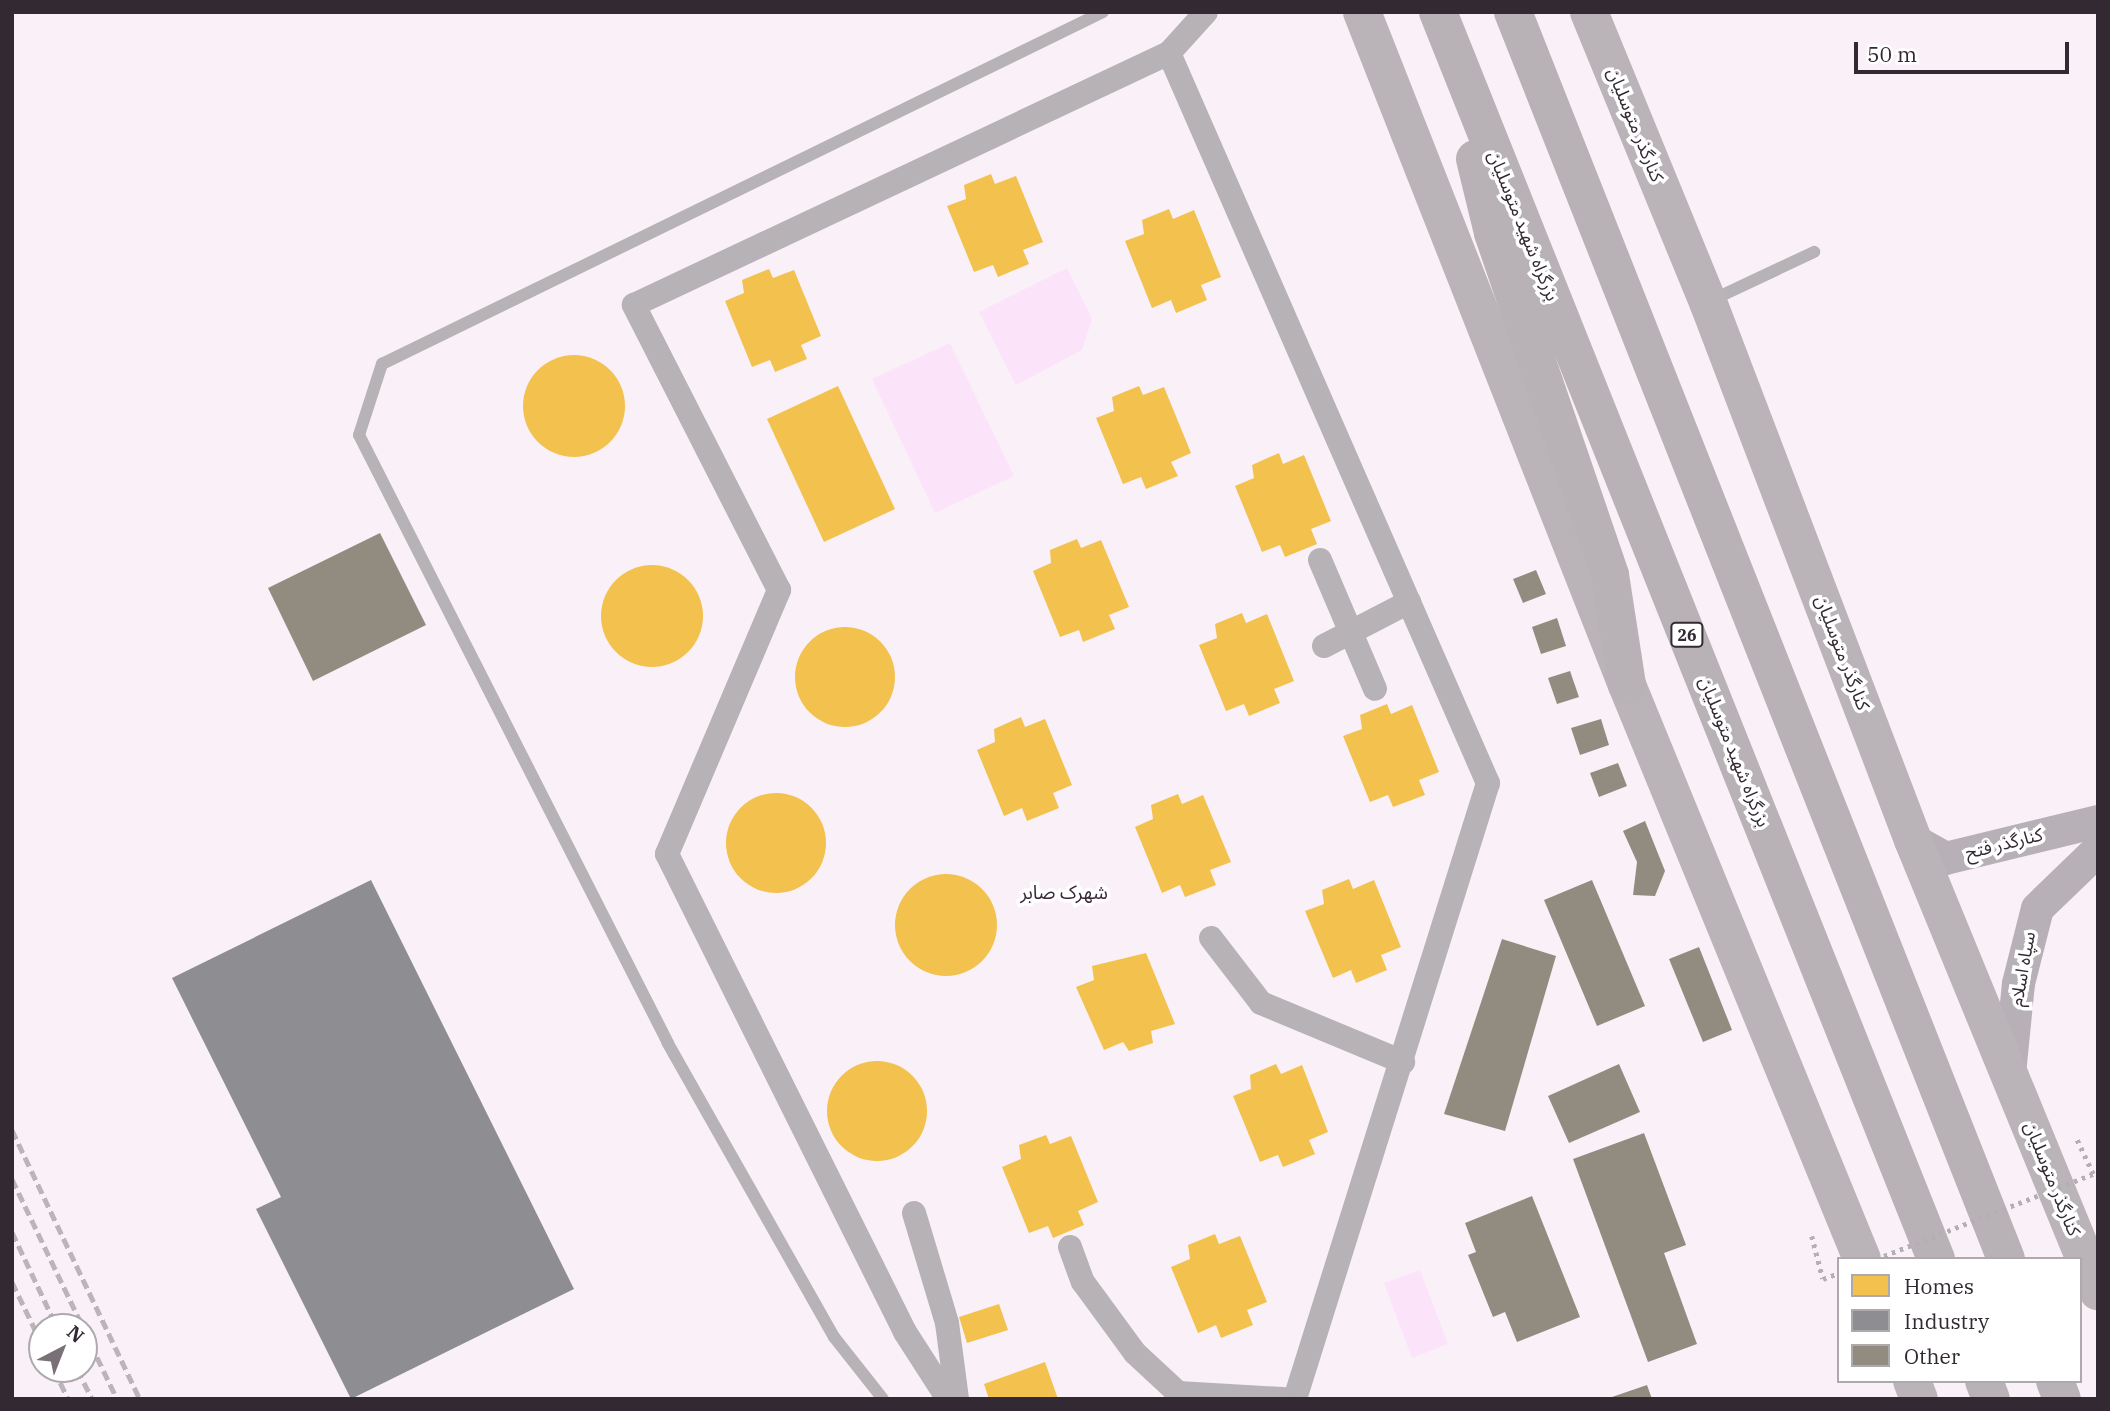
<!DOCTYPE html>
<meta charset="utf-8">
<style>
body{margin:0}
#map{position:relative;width:2110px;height:1411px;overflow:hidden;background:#faf0f8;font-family:"IBM Plex Serif","Noto Sans Arabic",serif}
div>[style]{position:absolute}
.green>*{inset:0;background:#fbe3f9}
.homes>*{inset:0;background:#f2c14e}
.round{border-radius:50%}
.industry>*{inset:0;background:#8d8d92}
.building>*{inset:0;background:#928c80}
.path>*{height:4.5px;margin-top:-2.25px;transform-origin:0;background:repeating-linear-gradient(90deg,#b4afb4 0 3.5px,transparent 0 8.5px)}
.service>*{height:12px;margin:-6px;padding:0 6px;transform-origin:6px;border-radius:6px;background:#b6b2b6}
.minor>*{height:24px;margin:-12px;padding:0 12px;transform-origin:12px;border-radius:12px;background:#b6b2b6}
.secondary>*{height:33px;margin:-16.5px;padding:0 16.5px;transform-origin:16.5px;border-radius:16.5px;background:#b7b0b6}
.primary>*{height:38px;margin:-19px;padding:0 19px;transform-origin:19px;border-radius:19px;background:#bab4b9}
.trunk>*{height:38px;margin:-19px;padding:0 19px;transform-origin:19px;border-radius:19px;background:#b8b2b6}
.rail>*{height:5px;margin-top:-2.5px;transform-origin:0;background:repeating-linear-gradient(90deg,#bbb4bb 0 10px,transparent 0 15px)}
.path-bridge>*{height:4.5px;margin-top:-2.25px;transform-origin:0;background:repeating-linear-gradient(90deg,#b4afb4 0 3.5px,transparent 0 8.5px)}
span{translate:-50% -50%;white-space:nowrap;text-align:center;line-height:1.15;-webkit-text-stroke:7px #fff;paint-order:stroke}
.shield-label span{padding:2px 5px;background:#fff;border:2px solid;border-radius:5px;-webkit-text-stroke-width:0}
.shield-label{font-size:16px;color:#332932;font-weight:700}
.street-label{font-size:18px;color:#332932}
.neighbourhood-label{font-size:19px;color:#3b283a}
.frame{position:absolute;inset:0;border:14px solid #332932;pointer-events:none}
.legend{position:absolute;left:1837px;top:1257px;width:245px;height:126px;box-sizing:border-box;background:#fff;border:2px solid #ada9ad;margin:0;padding:9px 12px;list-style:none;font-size:21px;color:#332932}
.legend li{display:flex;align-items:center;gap:14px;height:35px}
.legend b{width:35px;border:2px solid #ada9ad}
.north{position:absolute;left:28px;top:1313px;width:70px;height:70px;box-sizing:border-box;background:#fff;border:2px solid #ada9ad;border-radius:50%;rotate:42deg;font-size:19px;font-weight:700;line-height:28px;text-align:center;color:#332932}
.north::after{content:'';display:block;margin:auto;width:24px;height:32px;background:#796f77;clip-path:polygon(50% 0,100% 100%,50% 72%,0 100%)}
.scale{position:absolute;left:1854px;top:42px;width:215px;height:32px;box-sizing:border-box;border:4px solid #332932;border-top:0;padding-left:9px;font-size:21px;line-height:24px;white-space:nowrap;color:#332932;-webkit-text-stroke:5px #fff;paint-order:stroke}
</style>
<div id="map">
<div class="green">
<div style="clip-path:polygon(1067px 268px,1092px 319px,1082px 350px,1016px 385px,979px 312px)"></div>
<div style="clip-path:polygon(950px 343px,1014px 476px,935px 513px,872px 379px)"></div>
<div style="clip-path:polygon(1420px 1270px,1448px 1344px,1412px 1358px,1384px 1283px)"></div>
</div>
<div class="homes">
<div style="clip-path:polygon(991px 174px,995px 184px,1016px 176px,1043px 242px,1023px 250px,1029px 264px,998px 277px,993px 265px,974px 272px,947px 206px,966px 199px,964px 185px)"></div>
<div style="clip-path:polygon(1169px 209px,1173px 219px,1194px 210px,1221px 277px,1201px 285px,1207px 300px,1176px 313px,1171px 300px,1152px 308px,1125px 241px,1144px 234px,1142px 220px)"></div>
<div style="clip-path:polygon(769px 269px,773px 278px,794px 270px,821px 336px,801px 345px,807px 359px,775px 372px,770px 360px,752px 367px,725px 301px,744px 293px,742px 280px)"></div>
<div class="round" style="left:523px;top:355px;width:102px;height:102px"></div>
<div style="clip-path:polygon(838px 386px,895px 509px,824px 542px,767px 419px)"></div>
<div style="clip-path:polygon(1139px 386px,1143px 395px,1164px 387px,1191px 453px,1171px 462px,1178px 476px,1146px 489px,1141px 477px,1123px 484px,1096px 418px,1114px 411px,1112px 397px)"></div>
<div style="clip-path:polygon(1279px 453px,1283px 464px,1304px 455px,1331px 521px,1311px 529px,1317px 544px,1285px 557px,1280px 545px,1262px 552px,1235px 486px,1254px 478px,1252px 465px)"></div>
<div style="clip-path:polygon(1077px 539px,1081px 548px,1101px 540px,1129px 607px,1109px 615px,1115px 629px,1083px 642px,1079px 630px,1060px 637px,1033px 571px,1051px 563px,1050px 550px)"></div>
<div class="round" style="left:601px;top:565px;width:102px;height:102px"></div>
<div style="clip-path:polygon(1242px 613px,1246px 623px,1267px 614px,1294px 681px,1274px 689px,1280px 703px,1249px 716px,1244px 704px,1226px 711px,1199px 645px,1217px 638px,1215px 624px)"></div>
<div class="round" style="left:795px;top:627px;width:100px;height:100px"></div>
<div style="clip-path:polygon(1387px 704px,1391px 714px,1412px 705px,1439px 772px,1419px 780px,1425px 795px,1393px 807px,1388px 795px,1370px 802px,1343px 736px,1362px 729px,1360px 715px)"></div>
<div style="clip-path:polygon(1021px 717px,1025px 727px,1045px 719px,1072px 785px,1053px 793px,1059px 808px,1027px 821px,1022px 808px,1004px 816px,977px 750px,995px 742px,994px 729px)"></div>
<div class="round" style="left:726px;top:793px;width:100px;height:100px"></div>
<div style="clip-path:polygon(1178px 794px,1182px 804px,1203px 795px,1231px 862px,1210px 870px,1216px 885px,1185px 897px,1180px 885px,1162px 893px,1135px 827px,1153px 819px,1151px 805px)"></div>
<div class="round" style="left:895px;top:874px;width:102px;height:102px"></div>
<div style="clip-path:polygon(1349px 879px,1353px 889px,1374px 880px,1401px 947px,1381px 955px,1387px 970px,1356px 983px,1351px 970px,1333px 978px,1305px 911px,1324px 904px,1322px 890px)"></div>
<div style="clip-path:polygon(1146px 953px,1175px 1024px,1151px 1031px,1153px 1043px,1129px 1051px,1123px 1042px,1104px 1050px,1076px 987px,1094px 980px,1092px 966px)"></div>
<div class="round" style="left:827px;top:1061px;width:100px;height:100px"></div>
<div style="clip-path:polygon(1276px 1064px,1281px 1074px,1302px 1065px,1328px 1132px,1309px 1140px,1315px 1154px,1283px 1167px,1278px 1155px,1260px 1162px,1233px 1096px,1251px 1089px,1250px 1075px)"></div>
<div style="clip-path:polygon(1046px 1135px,1050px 1144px,1071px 1136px,1098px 1202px,1078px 1211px,1084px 1225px,1053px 1238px,1048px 1226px,1029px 1233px,1002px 1167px,1021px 1159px,1019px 1145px)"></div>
<div style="clip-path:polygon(1215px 1234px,1219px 1244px,1240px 1236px,1267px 1302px,1247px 1310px,1253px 1325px,1221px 1338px,1216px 1325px,1198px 1333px,1171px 1267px,1190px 1259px,1188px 1245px)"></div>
<div style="clip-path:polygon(999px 1304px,1008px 1330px,967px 1343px,959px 1317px)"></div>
<div style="clip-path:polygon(1045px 1362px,1058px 1399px,989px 1399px,984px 1384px)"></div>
</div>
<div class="industry">
<div style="clip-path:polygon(371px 880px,574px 1289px,351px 1399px,256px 1209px,281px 1197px,172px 978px)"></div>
</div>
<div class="building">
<div style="clip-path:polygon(380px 533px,426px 625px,313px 681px,268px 588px)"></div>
<div style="clip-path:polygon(1536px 570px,1546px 594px,1523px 603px,1513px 579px)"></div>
<div style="clip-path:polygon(1557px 618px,1566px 646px,1541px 654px,1532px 627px)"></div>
<div style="clip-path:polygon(1570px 671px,1579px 697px,1557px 704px,1548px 678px)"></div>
<div style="clip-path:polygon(1601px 719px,1609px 745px,1580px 755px,1571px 728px)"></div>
<div style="clip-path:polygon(1618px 763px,1627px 786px,1599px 797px,1590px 773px)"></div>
<div style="clip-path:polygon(1645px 821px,1665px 871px,1655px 896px,1633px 895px,1637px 862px,1623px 831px)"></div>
<div style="clip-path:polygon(1592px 880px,1645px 1006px,1597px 1026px,1544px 900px)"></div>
<div style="clip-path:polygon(1502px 939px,1556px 956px,1505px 1131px,1444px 1114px)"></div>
<div style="clip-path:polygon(1699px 947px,1732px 1030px,1703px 1042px,1669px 959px)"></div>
<div style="clip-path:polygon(1619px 1064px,1640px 1112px,1569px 1143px,1548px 1096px)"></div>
<div style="clip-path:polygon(1644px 1133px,1686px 1245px,1664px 1253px,1697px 1344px,1648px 1362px,1573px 1159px)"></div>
<div style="clip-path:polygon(1532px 1196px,1580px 1317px,1517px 1342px,1505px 1312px,1493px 1317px,1468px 1255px,1476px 1252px,1465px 1223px)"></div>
<div style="clip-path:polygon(1647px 1385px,1652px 1399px,1609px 1399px,1609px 1398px)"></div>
</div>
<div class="path">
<div style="left:1812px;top:1236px;width:44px;rotate:75.7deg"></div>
<div style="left:1823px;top:1279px;width:14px;rotate:-21deg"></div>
</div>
<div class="service">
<div style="left:1712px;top:300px;width:113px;rotate:-25.2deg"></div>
<div style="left:883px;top:1399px;width:79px;rotate:-128.3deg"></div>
<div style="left:834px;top:1337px;width:338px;rotate:-119.5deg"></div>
<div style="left:668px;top:1043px;width:682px;rotate:-116.94deg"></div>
<div style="left:359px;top:435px;width:75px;rotate:-72.1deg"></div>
<div style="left:382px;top:364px;width:802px;rotate:-26.02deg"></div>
</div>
<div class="minor">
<div style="left:1169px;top:53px;width:797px;rotate:66.4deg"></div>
<div style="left:1488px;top:783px;width:646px;rotate:107.4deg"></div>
<div style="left:1320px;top:560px;width:140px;rotate:66.9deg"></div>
<div style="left:1324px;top:646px;width:96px;rotate:-27.4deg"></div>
<div style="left:1211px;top:938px;width:82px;rotate:52.4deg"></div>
<div style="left:1261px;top:1003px;width:154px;rotate:22.6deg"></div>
<div style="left:914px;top:1213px;width:115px;rotate:73.3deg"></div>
<div style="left:947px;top:1323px;width:77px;rotate:82.5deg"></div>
<div style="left:1070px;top:1247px;width:37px;rotate:70deg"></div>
<div style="left:1083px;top:1282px;width:88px;rotate:53.8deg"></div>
<div style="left:1135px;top:1353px;width:59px;rotate:42.9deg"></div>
<div style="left:1178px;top:1393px;width:105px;rotate:3.3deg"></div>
<div style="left:948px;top:1399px;width:80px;rotate:-122.7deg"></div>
<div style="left:905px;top:1332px;width:534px;rotate:-116.47deg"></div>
<div style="left:667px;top:854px;width:287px;rotate:-67deg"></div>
<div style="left:779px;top:590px;width:320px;rotate:-117deg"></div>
<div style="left:634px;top:305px;width:591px;rotate:-25.22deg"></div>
<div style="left:1169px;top:53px;width:55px;rotate:-47.9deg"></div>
</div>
<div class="secondary">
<div style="left:1913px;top:840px;width:37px;rotate:29deg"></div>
<div style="left:1945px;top:858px;width:157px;rotate:-13.6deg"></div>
<div style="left:2009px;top:1073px;width:90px;rotate:-84.3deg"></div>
<div style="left:2018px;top:983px;width:77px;rotate:-75.8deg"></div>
<div style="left:2037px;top:908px;width:85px;rotate:-44deg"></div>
</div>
<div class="primary">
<div style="left:1362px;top:12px;width:723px;rotate:68.51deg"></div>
<div style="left:1627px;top:685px;width:620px;rotate:67.74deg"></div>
<div style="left:1589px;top:12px;width:313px;rotate:67.7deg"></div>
<div style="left:1708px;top:302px;width:576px;rotate:69.14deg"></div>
<div style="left:1913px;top:840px;width:488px;rotate:67.7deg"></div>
<div style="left:1912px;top:1381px;width:19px;rotate:69deg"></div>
</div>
<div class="trunk">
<div style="left:1438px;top:12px;width:1343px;rotate:68.23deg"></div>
<div style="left:1513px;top:12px;width:1341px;rotate:68.43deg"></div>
<div style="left:1475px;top:159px;width:76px;rotate:76.3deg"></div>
<div style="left:1493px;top:233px;width:361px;rotate:71.1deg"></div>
<div style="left:1610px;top:575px;width:111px;rotate:81.2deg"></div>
<div style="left:1984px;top:1381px;width:19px;rotate:69deg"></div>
<div style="left:2055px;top:1381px;width:19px;rotate:69deg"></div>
</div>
<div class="rail">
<div style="left:12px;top:1130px;width:298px;rotate:64.6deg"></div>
<div style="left:12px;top:1179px;width:164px;rotate:64.4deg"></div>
<div style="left:12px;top:1232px;width:105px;rotate:64.7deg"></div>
<div style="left:12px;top:1282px;width:69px;rotate:64.2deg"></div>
<div style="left:84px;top:1330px;width:76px;rotate:64.4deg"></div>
<div style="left:54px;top:1369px;width:33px;rotate:65deg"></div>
<div style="left:77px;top:1369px;width:34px;rotate:63deg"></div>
</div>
<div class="path-bridge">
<div style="left:1876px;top:1259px;width:233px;rotate:-21.4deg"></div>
<div style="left:2093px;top:1174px;width:42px;rotate:-115.3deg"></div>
</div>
<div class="shield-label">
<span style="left:1687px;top:635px">26</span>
</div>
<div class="street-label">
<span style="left:1635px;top:125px;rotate:68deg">کنارگذر متوسلیان</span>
<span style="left:1523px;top:226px;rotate:68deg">بزرگراه شهید متوسلیان</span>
<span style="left:1842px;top:653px;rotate:69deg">کنارگذر متوسلیان</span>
<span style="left:1734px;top:752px;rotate:68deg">بزرگراه شهید متوسلیان</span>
<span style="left:2004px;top:844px;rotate:-14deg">کنارگذر فتح</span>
<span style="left:2023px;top:969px;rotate:-80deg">سپاه اسلام</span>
<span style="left:2052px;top:1179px;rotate:68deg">کنارگذر متوسلیان</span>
</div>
<div class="neighbourhood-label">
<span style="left:1064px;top:893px">شهرک صابر</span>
</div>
<div class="frame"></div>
<ul class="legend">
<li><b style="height:19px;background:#f2c14e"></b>Homes</li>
<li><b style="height:19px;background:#8d8d92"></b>Industry</li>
<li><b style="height:19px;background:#928c80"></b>Other</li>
</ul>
<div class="north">N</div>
<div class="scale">50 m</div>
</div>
